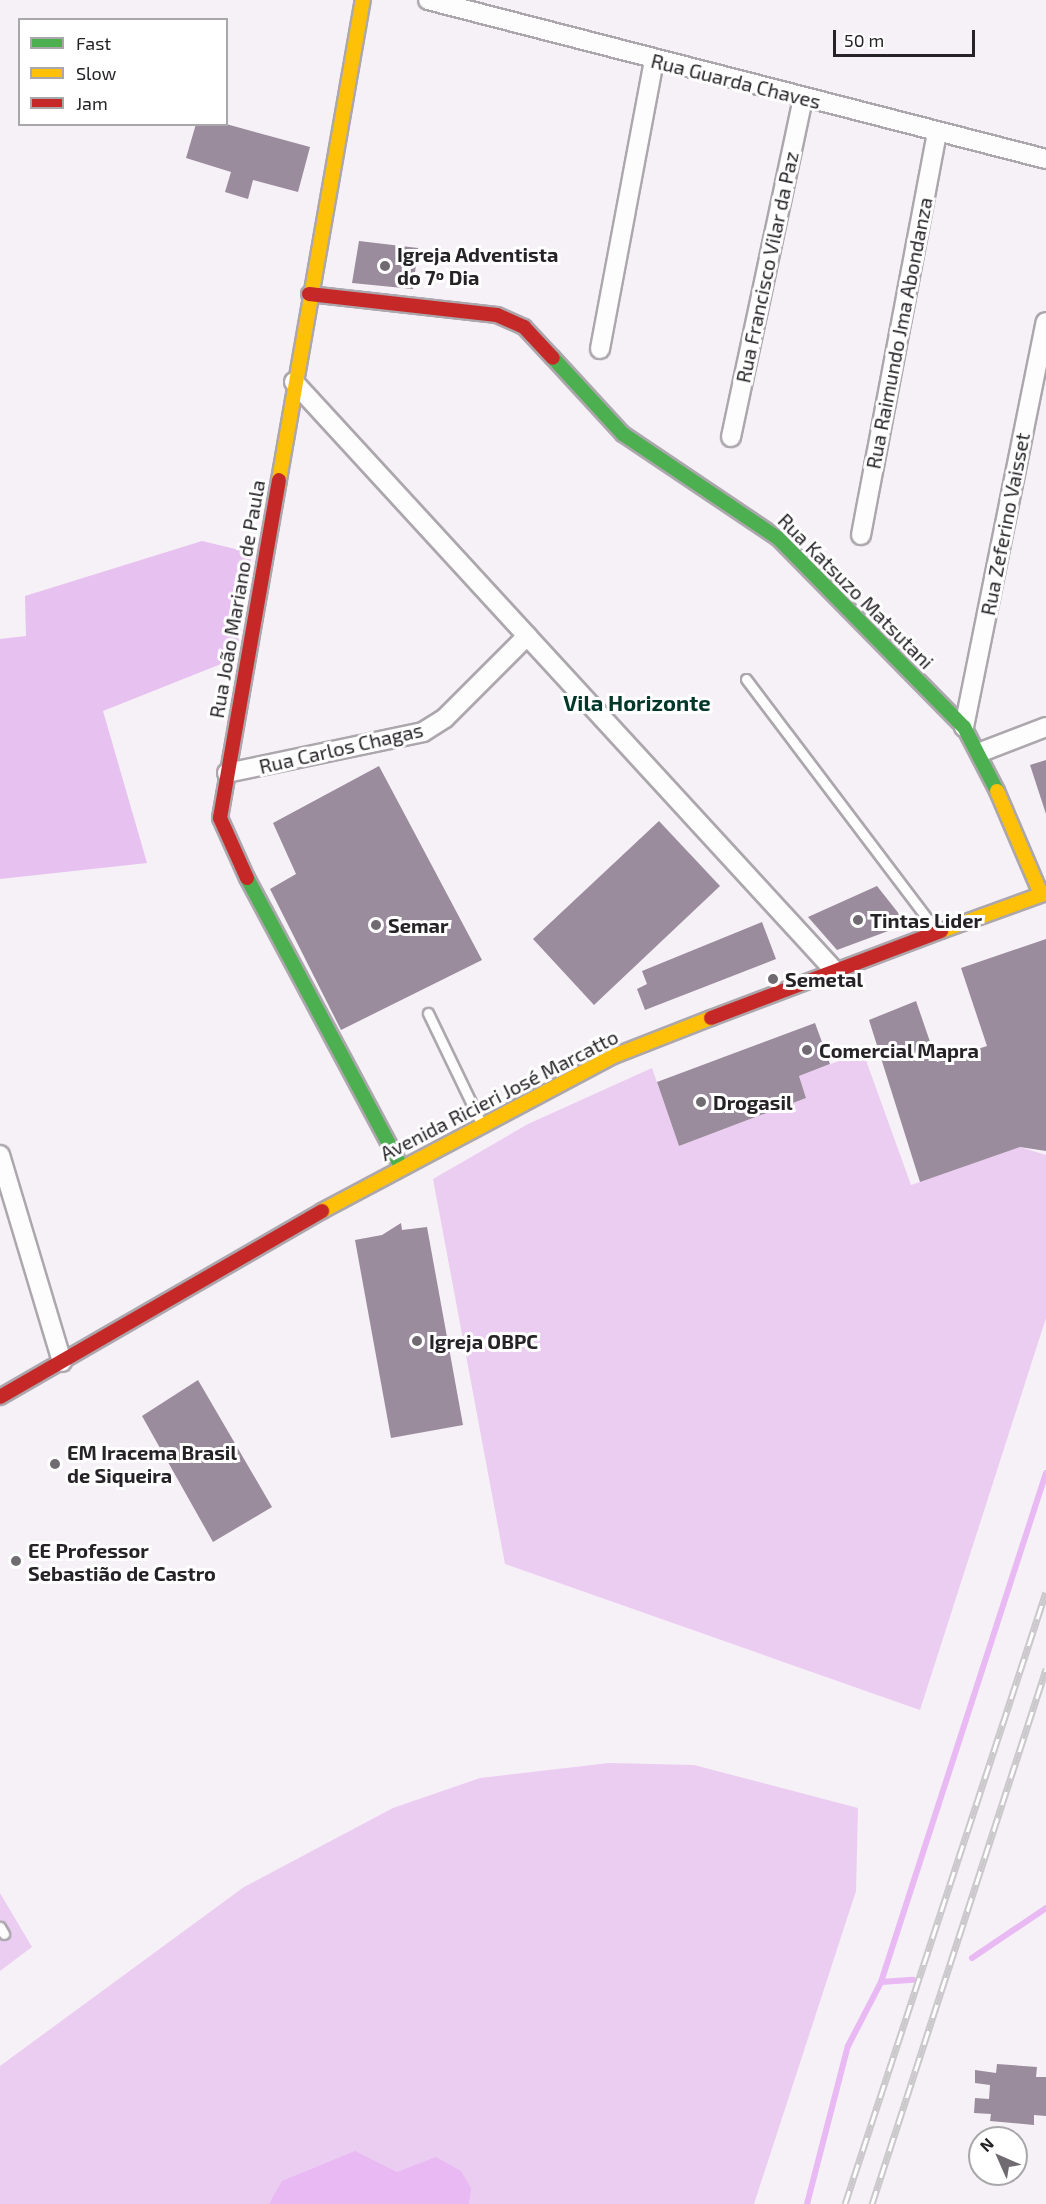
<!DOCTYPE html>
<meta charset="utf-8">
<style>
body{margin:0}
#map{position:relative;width:1046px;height:2204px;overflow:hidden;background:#f6f0f7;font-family:"Exo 2",sans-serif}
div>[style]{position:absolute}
.green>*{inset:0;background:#eccdf2}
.forest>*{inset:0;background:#e7c1ef}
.water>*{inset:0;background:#e8b9f3}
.stream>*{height:6px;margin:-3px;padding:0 3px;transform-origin:3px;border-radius:3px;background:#e8b9f3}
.building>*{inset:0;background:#9a8b9d}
.roads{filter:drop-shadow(2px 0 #aca7ac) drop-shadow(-2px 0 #aca7ac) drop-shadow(0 2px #aca7ac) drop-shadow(0 -2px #aca7ac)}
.lane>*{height:9px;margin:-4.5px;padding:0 4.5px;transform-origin:4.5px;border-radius:4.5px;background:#fefdfe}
.street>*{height:18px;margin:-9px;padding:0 9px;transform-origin:9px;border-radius:9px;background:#fefdfe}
.fast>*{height:14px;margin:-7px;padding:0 7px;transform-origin:7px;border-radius:7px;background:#4caf50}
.slow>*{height:14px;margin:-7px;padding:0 7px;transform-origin:7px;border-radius:7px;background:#ffc107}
.jam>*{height:14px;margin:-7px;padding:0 7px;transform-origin:7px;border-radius:7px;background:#c62828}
.rail>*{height:7px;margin-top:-3.5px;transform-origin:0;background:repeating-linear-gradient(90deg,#fff 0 14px,#cac8ca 0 28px);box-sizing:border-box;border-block:2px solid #cac8ca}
.dots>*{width:16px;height:16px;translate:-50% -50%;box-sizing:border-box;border:3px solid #fff;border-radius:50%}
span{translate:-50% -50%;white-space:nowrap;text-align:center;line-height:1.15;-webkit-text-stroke:6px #fff;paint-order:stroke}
.street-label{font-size:20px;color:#262327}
.poi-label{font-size:20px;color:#262327;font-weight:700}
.left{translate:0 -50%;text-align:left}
.quarter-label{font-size:22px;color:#003729;font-weight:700}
.legend{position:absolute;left:18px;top:18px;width:210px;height:108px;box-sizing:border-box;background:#fff;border:2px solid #a8a7a9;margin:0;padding:8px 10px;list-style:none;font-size:18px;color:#262327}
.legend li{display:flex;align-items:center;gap:12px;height:30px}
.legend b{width:30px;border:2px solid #a8a7a9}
.north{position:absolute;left:968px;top:2126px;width:60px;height:60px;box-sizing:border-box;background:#fff;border:2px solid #a8a7a9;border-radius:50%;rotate:315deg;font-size:16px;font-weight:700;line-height:24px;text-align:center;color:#262327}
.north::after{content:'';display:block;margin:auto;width:21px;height:27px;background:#6f6b70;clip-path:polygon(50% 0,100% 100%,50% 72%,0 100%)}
.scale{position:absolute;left:833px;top:30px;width:142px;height:27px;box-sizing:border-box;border:3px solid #262327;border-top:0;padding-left:8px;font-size:18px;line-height:21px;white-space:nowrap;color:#262327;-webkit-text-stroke:4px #fff;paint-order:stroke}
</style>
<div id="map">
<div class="green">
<div style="clip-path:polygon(863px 1052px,911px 1185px,1020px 1147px,1046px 1155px,1046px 1318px,920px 1710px,505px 1564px,433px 1179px,528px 1124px,652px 1068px,679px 1146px,806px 1098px,799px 1076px)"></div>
<div style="clip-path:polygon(609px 1763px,694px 1765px,858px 1808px,856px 1891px,754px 2204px,0 2204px,0 2066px,244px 1887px,393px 1808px,480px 1778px)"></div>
<div style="clip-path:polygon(0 1893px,32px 1947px,0 1971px)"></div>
</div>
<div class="forest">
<div style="clip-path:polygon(202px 541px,252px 553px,236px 658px,103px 711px,147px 863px,0 879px,0 639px,26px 636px,25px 596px)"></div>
</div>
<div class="water">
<div style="clip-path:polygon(355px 2151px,397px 2172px,436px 2157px,461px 2171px,471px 2188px,469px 2204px,269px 2204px,282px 2181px)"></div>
</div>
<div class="stream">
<div style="left:972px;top:1958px;width:89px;rotate:-34deg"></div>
<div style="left:881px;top:1982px;width:32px;rotate:-4deg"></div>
<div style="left:807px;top:2204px;width:163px;rotate:-75.5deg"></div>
<div style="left:848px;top:2046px;width:72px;rotate:-62.7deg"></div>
<div style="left:881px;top:1982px;width:535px;rotate:-72.04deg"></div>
</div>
<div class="building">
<div style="clip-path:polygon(196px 124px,226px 124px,310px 147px,298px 192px,253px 180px,248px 199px,225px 192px,231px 172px,186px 158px)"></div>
<div style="clip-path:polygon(359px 241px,418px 248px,413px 289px,352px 283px)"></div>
<div style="clip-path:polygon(1046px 760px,1046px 814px,1030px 765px)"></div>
<div style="clip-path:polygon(379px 766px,482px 960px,341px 1030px,270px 889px,296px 874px,273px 823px)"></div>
<div style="clip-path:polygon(659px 821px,720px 886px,594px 1005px,533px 939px)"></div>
<div style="clip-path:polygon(877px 886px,907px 924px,837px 950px,808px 917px)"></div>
<div style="clip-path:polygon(762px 922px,776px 959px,645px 1010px,637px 989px,647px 984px,642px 971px)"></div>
<div style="clip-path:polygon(1046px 939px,1046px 1151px,1020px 1147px,920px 1182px,869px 1020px,916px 1001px,937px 1062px,987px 1046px,961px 968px)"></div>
<div style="clip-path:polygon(815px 1023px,830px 1064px,799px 1076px,806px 1098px,679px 1146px,657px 1082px)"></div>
<div style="clip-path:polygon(401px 1223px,402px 1230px,427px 1227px,463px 1425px,391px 1438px,355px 1240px,382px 1235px)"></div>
<div style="clip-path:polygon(198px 1380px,272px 1507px,213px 1542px,142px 1416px)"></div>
<div style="clip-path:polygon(997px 2064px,1037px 2067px,1036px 2077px,1046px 2077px,1046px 2116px,1034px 2115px,1034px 2125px,990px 2121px,991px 2114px,974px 2113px,975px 2098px,989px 2099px,990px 2085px,975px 2083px,975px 2070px,996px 2073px)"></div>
</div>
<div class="roads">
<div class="lane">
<div style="left:746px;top:679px;width:315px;rotate:52.9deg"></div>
<div style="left:428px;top:1013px;width:122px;rotate:64.3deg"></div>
<div style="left:0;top:1927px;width:8px;rotate:60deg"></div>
</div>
<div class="street">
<div style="left:428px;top:0;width:638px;rotate:14.43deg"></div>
<div style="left:600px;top:349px;width:294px;rotate:-79.4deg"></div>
<div style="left:294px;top:382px;width:797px;rotate:47.44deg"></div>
<div style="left:731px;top:437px;width:347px;rotate:-78deg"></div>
<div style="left:861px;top:535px;width:410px;rotate:-79.3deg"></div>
<div style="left:964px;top:727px;width:413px;rotate:-78.6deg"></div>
<div style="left:981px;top:752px;width:70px;rotate:-21deg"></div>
<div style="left:227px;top:773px;width:200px;rotate:-11.8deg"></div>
<div style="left:423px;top:732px;width:26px;rotate:-32deg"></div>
<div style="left:445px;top:718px;width:116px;rotate:-45deg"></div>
<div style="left:0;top:1155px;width:216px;rotate:73.3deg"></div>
</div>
<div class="fast">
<div style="left:553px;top:358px;width:103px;rotate:47.4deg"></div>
<div style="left:623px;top:434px;width:187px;rotate:33.9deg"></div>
<div style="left:778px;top:538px;width:265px;rotate:45.5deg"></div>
<div style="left:964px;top:727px;width:72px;rotate:62.7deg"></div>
<div style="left:247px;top:878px;width:327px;rotate:61.9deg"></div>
</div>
<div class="slow">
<div style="left:279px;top:480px;width:487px;rotate:-80.1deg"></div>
<div style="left:997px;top:791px;width:112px;rotate:66.9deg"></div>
<div style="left:941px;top:931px;width:112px;rotate:-19.9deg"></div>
<div style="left:322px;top:1211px;width:331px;rotate:-28deg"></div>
<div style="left:614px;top:1056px;width:104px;rotate:-21.4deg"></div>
</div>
<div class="jam">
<div style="left:309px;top:294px;width:189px;rotate:6.4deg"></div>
<div style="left:497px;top:315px;width:30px;rotate:24deg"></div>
<div style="left:524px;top:327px;width:42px;rotate:46.9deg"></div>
<div style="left:247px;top:878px;width:66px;rotate:-114.2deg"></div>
<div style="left:220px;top:818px;width:343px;rotate:-80.1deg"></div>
<div style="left:711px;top:1018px;width:246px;rotate:-20.7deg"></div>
<div style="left:0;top:1397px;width:372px;rotate:-30deg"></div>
</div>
</div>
<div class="rail">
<div style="left:845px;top:2204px;width:644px;rotate:-71.82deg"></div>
<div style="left:872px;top:2204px;width:563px;rotate:-71.98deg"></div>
</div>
<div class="dots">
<div style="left:385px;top:266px;background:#6f6b70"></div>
<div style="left:858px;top:920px;background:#6f6b70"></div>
<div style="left:376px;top:925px;background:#6f6b70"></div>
<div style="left:773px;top:979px;background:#6f6b70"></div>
<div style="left:807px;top:1050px;background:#6f6b70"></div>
<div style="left:701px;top:1102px;background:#6f6b70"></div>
<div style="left:417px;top:1341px;background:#6f6b70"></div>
<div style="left:55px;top:1464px;background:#6f6b70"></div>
<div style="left:16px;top:1561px;background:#6f6b70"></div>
</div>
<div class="street-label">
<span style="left:736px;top:81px;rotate:14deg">Rua Guarda Chaves</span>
<span style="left:767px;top:267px;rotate:-78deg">Rua Francisco Vilar da Paz</span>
<span style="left:899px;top:333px;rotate:-79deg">Rua Raimundo Jma Abondanza</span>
<span style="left:1005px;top:524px;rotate:-79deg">Rua Zeferino Vaisset</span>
<span style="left:856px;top:591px;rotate:45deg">Rua Katsuzo Matsutani</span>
<span style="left:237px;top:599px;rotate:-80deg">Rua João Mariano de Paula</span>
<span style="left:341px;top:748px;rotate:-13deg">Rua Carlos Chagas</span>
<span style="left:499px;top:1095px;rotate:-27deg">Avenida Ricieri José Marcatto</span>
</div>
<div class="poi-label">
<span class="left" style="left:397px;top:266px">Igreja Adventista<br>do 7º Dia</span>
<span class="left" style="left:870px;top:920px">Tintas Lider</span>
<span class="left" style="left:388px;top:925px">Semar</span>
<span class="left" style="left:785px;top:979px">Semetal</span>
<span class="left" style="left:819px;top:1050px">Comercial Mapra</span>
<span class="left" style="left:713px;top:1102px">Drogasil</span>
<span class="left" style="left:429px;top:1341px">Igreja OBPC</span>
<span class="left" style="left:67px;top:1464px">EM Iracema Brasil<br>de Siqueira</span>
<span class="left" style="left:28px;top:1562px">EE Professor<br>Sebastião de Castro</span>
</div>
<div class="quarter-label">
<span style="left:637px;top:703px">Vila Horizonte</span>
</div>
<ul class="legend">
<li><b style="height:8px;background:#4caf50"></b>Fast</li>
<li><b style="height:8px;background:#ffc107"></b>Slow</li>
<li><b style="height:8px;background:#c62828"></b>Jam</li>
</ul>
<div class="north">N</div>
<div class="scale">50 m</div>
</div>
